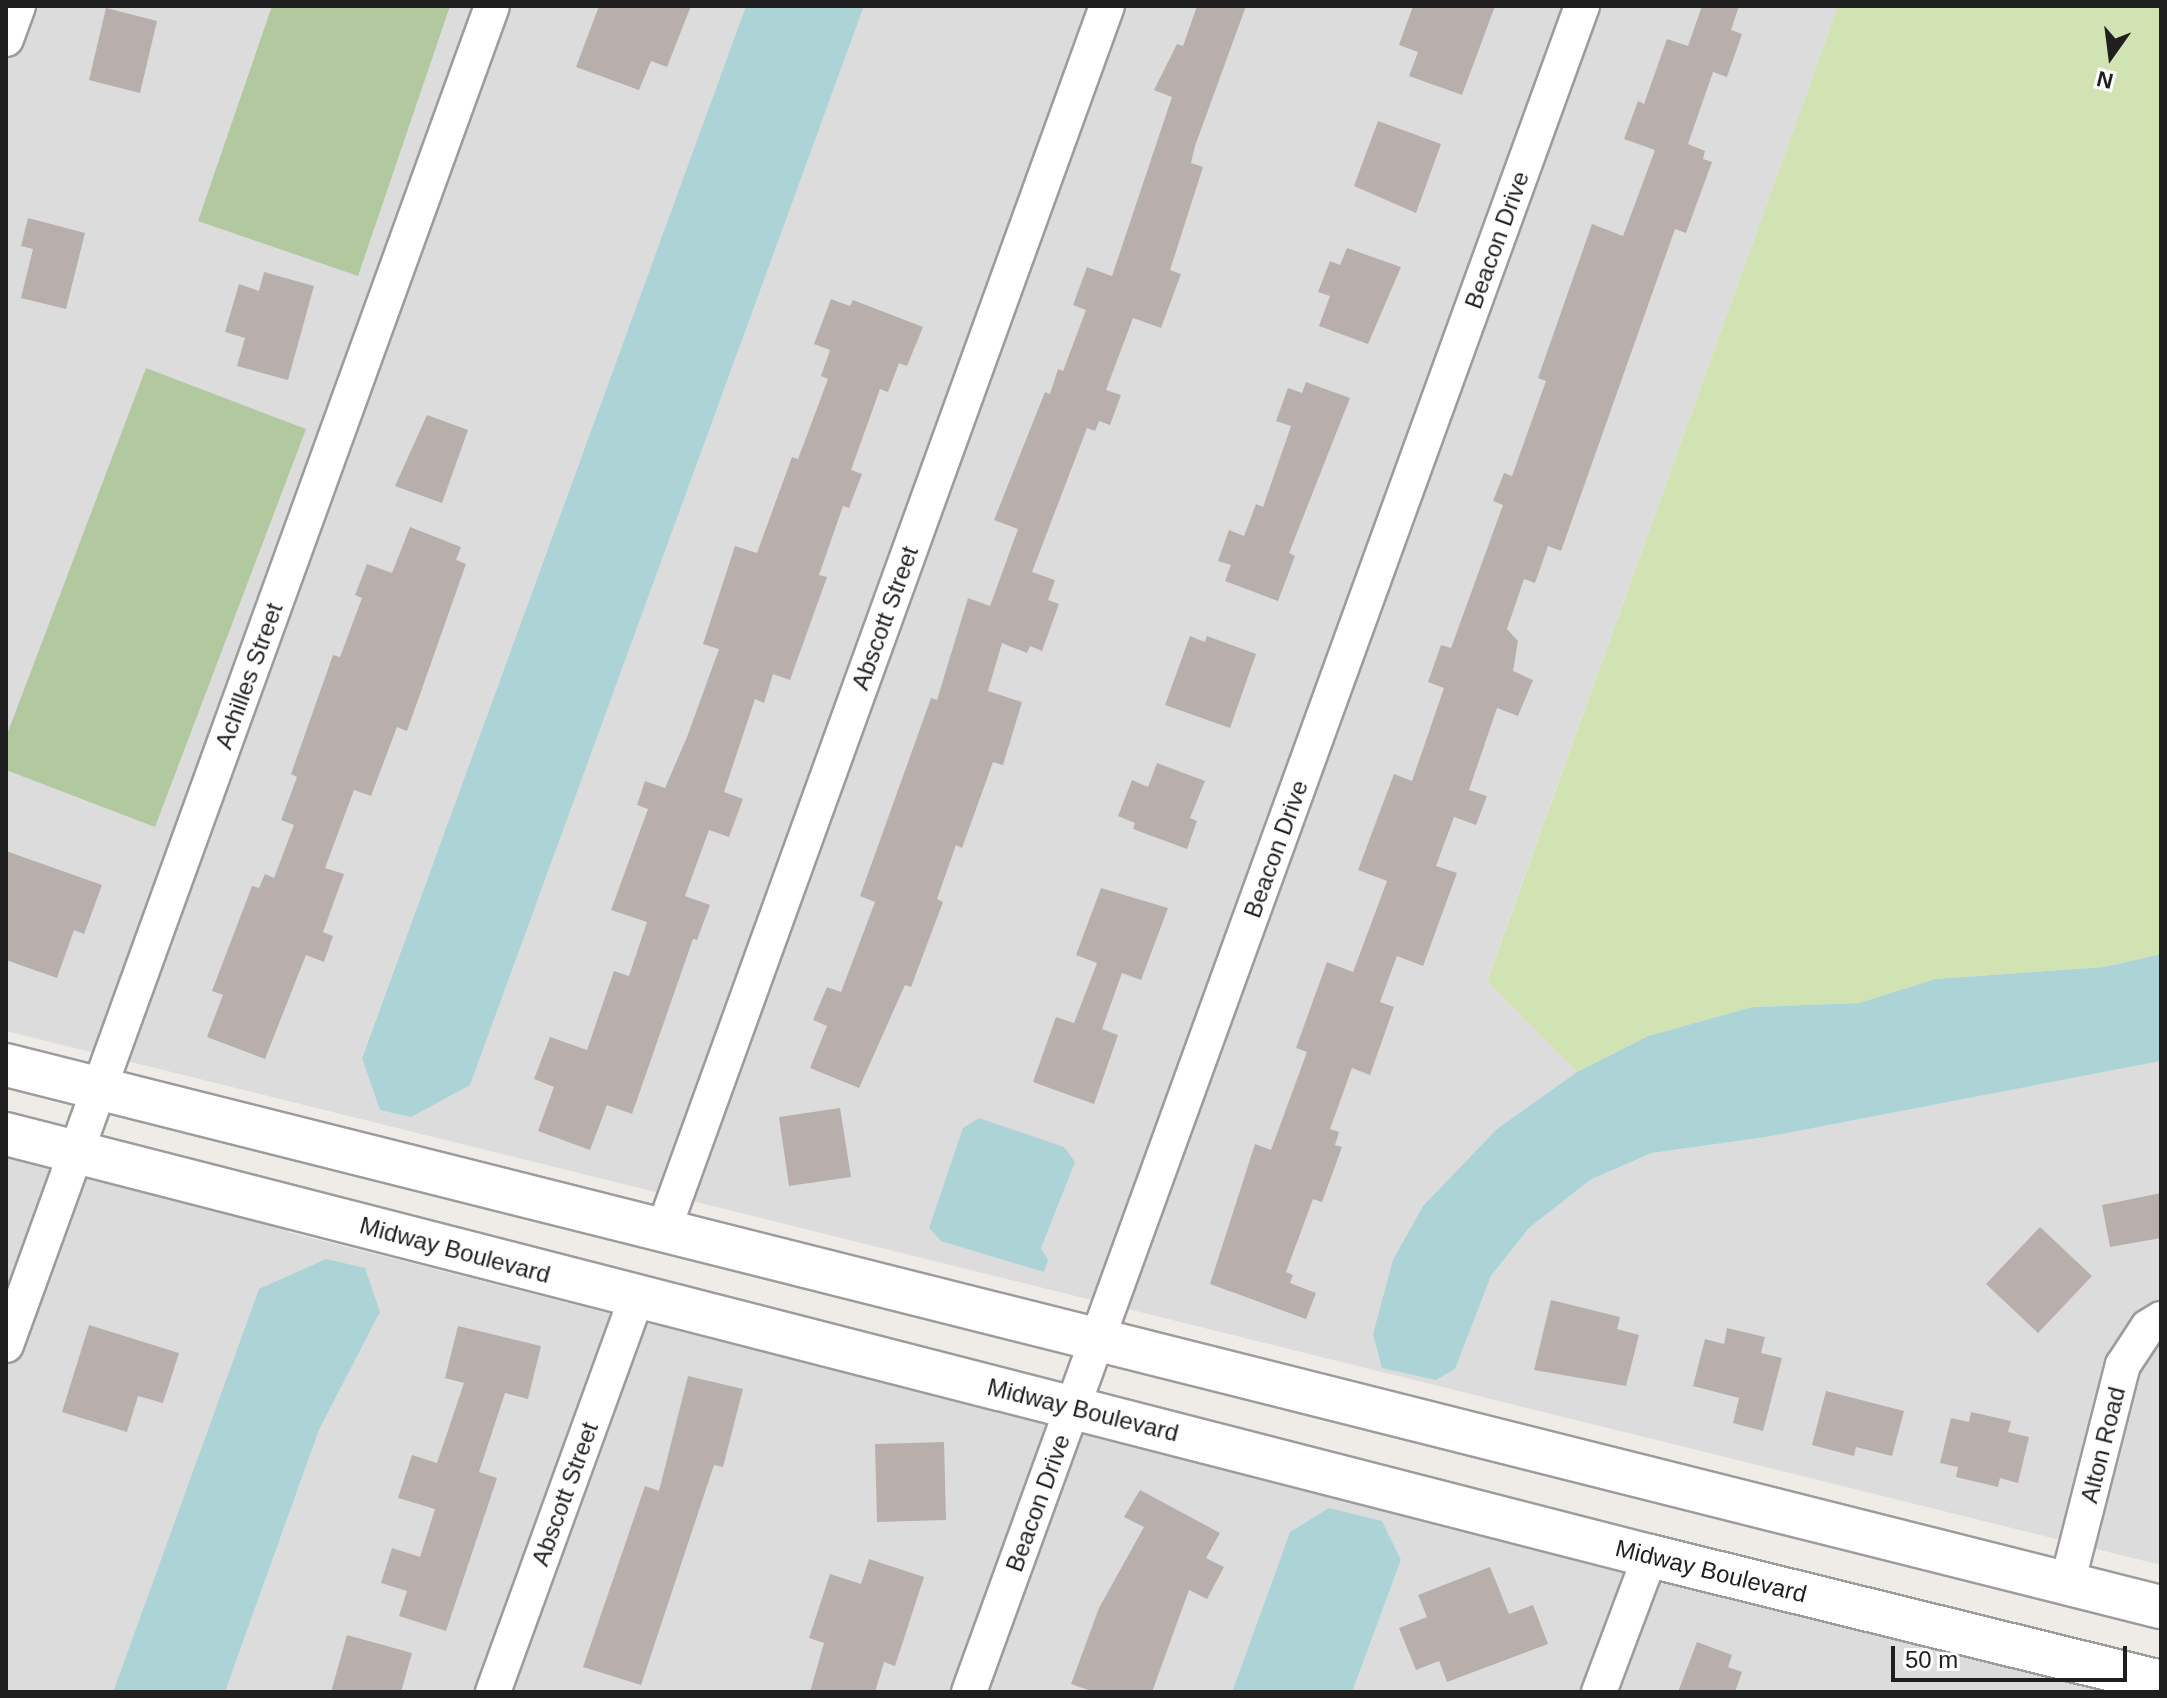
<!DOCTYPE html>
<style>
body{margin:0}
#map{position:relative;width:2167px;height:1698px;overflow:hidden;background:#efebe6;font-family:Arial,sans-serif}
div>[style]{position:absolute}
.residential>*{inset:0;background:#dddcdc}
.grass>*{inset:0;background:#d1e3b2}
.forest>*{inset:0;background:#b2c9a0}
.water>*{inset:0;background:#acd4d7}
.building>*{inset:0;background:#b8afac}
.roads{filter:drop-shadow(2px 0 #9c9c9c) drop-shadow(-2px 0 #9c9c9c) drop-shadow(0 2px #9c9c9c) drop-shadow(0 -2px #9c9c9c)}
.minor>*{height:34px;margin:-17px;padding:0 17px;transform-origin:17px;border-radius:17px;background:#fff}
.tertiary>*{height:42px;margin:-21px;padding:0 21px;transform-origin:21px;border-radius:21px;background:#fff}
span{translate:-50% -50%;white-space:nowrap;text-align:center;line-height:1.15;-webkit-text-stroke:6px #fff;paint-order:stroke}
.street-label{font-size:24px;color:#1f1f1f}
.frame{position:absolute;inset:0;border:8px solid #1f1f1f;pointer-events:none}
.north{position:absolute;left:2071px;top:16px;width:80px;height:80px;-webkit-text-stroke:6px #fff;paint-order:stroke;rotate:194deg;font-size:22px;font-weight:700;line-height:32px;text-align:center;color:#1f1f1f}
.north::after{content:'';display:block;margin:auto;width:28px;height:36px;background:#1f1f1f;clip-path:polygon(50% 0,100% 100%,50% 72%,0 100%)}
.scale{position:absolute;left:1891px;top:1646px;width:236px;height:36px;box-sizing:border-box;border:4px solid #1f1f1f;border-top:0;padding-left:10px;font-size:24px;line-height:28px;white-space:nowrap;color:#1f1f1f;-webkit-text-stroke:6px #fff;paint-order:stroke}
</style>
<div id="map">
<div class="residential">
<div style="clip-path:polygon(6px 6px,746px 6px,362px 1057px,411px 1117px,470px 1084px,864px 6px,1838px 6px,1487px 980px,1577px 1072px,1497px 1129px,1436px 1380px,1454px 1369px,1491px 1276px,1529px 1228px,1590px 1180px,1653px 1153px,1766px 1137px,2161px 1061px,2161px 1565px,6px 1031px)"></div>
<div style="clip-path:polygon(6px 1153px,290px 1226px,288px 1232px,2105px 1692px,1352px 1692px,1401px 1560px,1290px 1532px,1232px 1692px,225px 1692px,319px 1430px,380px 1312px,259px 1290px,113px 1692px,6px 1692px)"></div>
</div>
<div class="grass">
<div style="clip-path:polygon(1838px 6px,2161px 6px,2161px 954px,2104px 967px,1935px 979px,1859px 1003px,1752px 1007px,1648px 1036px,1577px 1072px,1487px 981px)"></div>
</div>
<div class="forest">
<div style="clip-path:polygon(272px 6px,450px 6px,358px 276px,198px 221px)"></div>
<div style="clip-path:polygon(146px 368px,306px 429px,155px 827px,6px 770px,6px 737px)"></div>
</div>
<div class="water">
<div style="clip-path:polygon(746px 6px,864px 6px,470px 1085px,411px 1117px,380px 1110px,362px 1058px)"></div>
<div style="clip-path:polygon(2161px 954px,2161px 1061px,1766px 1137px,1652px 1153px,1590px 1180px,1529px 1228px,1491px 1276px,1455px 1369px,1436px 1380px,1382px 1368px,1373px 1334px,1393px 1260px,1423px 1206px,1497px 1129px,1577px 1072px,1648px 1036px,1752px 1007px,1859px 1003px,1935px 979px,2104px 967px)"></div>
<div style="clip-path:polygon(979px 1118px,1064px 1147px,1075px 1162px,1041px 1248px,1048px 1260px,1044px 1272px,941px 1241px,929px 1228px,963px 1128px)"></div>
<div style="clip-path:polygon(326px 1259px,365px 1268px,380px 1312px,319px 1430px,225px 1692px,113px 1692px,259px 1289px)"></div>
<div style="clip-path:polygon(1329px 1508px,1382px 1521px,1401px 1560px,1352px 1692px,1232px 1692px,1290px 1532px)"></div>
</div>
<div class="building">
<div style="clip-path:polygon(599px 6px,691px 6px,667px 67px,651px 61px,639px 90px,576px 67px)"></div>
<div style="clip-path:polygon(1197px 6px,1246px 6px,1195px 146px,1191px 163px,1203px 167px,1170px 270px,1181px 274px,1161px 328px,1133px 318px,1106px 390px,1121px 395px,1110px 425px,1099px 421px,1095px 431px,1087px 428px,1032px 572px,1055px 580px,1048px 600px,1059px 604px,1042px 651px,1030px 646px,1027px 653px,1002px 643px,988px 691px,1022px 702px,1003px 765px,993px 762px,962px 848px,956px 845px,937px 899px,943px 902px,911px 987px,905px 985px,859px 1088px,810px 1068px,827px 1026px,813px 1020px,827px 987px,841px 992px,875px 902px,860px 896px,931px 698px,937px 700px,968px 598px,990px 606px,1018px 529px,994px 520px,1045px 392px,1050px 394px,1058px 369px,1063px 371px,1086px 310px,1073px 305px,1087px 267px,1112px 276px,1172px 97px,1154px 90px,1177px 44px,1183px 46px)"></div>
<div style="clip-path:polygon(1413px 6px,1495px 6px,1462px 95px,1409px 76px,1418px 52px,1399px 45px)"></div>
<div style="clip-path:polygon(1702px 6px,1739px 6px,1731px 30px,1742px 34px,1727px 77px,1713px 72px,1688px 144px,1705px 151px,1703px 159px,1712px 162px,1686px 233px,1675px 229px,1561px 551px,1548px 546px,1535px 583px,1524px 579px,1507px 629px,1518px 641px,1513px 671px,1533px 680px,1518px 716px,1497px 708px,1469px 790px,1487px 796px,1476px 825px,1454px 817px,1436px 866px,1457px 873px,1423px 966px,1397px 956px,1380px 1002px,1394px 1007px,1370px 1075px,1352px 1068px,1330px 1129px,1339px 1132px,1335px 1145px,1342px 1147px,1322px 1202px,1313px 1199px,1286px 1272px,1293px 1275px,1290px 1283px,1316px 1293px,1306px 1319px,1210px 1284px,1255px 1144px,1271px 1150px,1307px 1052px,1296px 1048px,1327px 962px,1353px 972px,1387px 881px,1358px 870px,1394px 774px,1412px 781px,1444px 688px,1428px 682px,1441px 645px,1451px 648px,1503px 505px,1493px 501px,1504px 473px,1512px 476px,1546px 381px,1538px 378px,1592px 224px,1623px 236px,1655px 150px,1624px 139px,1638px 101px,1644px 104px,1667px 39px,1688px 46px)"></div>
<div style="clip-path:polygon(106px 8px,157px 21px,140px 93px,89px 80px)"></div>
<div style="clip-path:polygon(1378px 121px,1441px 144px,1416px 213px,1354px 186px)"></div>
<div style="clip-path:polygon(28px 218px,85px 233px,66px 309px,21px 298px,33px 249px,21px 246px)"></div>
<div style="clip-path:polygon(1347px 248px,1401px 267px,1368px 344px,1319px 326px,1330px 296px,1318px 292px,1330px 261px,1340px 265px)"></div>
<div style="clip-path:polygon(264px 272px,314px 286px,288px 380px,237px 366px,245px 338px,225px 332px,239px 284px,259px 291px)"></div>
<div style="clip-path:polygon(831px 299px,850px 306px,853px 300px,923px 327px,907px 366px,899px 363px,888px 392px,880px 389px,851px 470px,862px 474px,849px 508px,843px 506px,819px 575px,827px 577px,790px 680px,773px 674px,764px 703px,755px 699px,724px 792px,743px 799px,729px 837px,709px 830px,685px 896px,710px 905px,697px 940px,693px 939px,632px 1114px,607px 1105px,590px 1150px,538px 1131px,554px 1087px,534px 1079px,550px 1037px,587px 1050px,614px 971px,629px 976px,647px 922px,611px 910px,648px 809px,637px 805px,645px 781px,665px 788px,687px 737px,719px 649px,703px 644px,735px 546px,757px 553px,792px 457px,798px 459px,828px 379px,821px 376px,830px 350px,814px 344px)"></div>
<div style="clip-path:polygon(1306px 382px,1350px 398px,1289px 553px,1295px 556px,1278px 601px,1225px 581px,1231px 565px,1218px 561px,1229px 530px,1244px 536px,1256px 504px,1263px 507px,1291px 426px,1276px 421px,1288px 388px,1302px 393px)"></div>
<div style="clip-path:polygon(427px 415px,468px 430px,442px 503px,395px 486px)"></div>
<div style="clip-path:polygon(410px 527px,461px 547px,456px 560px,466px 564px,407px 731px,397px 727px,371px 796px,354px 790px,325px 868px,344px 874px,323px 932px,333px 936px,324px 962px,306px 955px,265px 1059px,207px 1037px,223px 995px,212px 991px,252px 886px,259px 888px,265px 874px,274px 878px,294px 825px,281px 820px,297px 777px,291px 774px,333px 655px,340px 657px,362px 598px,355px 595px,367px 564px,392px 573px)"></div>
<div style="clip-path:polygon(1190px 636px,1205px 642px,1207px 636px,1256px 654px,1230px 728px,1165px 705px)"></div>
<div style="clip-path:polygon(1157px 763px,1205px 781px,1190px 818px,1197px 821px,1187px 849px,1133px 829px,1135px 823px,1118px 816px,1132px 780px,1148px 787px)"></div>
<div style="clip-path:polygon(6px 851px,102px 885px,84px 934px,74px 930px,57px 978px,6px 960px)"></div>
<div style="clip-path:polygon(1101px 888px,1168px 908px,1141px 980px,1122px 973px,1102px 1029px,1118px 1035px,1094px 1104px,1033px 1082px,1056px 1017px,1074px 1023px,1097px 963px,1076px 955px)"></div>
<div style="clip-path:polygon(840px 1108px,851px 1177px,789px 1186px,779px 1117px)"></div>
<div style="clip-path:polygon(2161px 1193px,2161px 1238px,2110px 1247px,2102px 1205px)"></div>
<div style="clip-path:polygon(2040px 1227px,2092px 1276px,2038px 1333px,1986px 1284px)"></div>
<div style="clip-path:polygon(1551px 1300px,1620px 1317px,1617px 1329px,1639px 1335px,1626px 1386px,1534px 1370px)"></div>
<div style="clip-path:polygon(89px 1325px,179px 1353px,163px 1403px,138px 1396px,127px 1432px,62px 1412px)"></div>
<div style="clip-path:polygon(458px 1326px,541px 1346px,528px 1399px,505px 1393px,479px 1472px,497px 1478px,446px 1631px,399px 1616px,407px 1591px,381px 1583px,392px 1548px,420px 1557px,435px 1509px,398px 1498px,412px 1455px,437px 1463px,464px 1383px,445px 1378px)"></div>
<div style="clip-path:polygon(1727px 1328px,1765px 1337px,1761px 1353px,1782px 1358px,1763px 1431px,1733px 1423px,1739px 1398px,1693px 1386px,1705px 1339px,1724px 1344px)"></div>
<div style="clip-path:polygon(688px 1376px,743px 1389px,723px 1467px,714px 1465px,641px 1685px,583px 1667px,645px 1486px,659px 1491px)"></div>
<div style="clip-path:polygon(1826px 1391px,1904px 1411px,1892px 1456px,1856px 1447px,1854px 1456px,1812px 1445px)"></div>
<div style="clip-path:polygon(1971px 1412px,2011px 1421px,2008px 1432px,2029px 1437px,2018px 1483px,2000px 1478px,1998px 1487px,1956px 1477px,1958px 1467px,1940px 1463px,1951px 1418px,1969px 1422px)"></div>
<div style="clip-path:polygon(944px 1442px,946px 1520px,877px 1522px,875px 1444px)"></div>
<div style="clip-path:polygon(1140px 1490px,1220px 1533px,1206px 1558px,1224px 1567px,1207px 1599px,1189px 1590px,1152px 1692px,1094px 1692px,1071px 1684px,1099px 1608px,1144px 1527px,1124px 1517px)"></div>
<div style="clip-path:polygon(869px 1559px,924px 1577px,895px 1666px,884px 1662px,875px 1692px,810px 1692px,824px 1643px,809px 1638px,830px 1574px,861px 1584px)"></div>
<div style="clip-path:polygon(1490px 1567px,1509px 1614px,1533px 1605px,1548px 1644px,1447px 1682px,1439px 1661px,1416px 1670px,1399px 1628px,1427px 1617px,1418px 1595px)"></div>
<div style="clip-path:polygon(347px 1635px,412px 1653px,401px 1692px,331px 1692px)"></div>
<div style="clip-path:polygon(1697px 1642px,1732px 1655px,1728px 1667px,1742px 1672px,1735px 1692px,1678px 1692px)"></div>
</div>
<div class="roads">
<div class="minor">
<div style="left:6px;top:39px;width:35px;rotate:-70deg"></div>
<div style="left:663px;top:1231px;width:1303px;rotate:-70.08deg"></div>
<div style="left:6px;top:1345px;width:1424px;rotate:-70.05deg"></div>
<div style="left:2067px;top:1584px;width:226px;rotate:-75.7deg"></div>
<div style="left:2123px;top:1365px;width:45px;rotate:-56.7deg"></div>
<div style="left:2148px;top:1327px;width:15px;rotate:-32deg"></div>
<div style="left:493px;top:1692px;width:420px;rotate:-70deg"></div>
<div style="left:969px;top:1692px;width:1794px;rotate:-70.02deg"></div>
<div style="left:1599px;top:1692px;width:145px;rotate:-69.4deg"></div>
</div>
<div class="tertiary">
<div style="left:6px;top:1065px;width:2222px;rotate:14.12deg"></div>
<div style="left:6px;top:1134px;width:1697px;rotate:14.4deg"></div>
<div style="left:1650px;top:1556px;width:526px;rotate:13.85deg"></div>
</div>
</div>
<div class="street-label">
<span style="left:1497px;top:240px;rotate:-70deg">Beacon Drive</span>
<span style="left:885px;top:618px;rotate:-70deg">Abscott Street</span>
<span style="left:249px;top:676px;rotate:-70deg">Achilles Street</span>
<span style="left:1276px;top:849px;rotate:-70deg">Beacon Drive</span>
<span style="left:455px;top:1250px;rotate:15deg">Midway Boulevard</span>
<span style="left:1083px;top:1410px;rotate:14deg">Midway Boulevard</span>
<span style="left:2103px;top:1445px;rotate:-76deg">Alton Road</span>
<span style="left:565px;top:1494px;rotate:-70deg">Abscott Street</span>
<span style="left:1038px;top:1503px;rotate:-70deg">Beacon Drive</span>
<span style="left:1711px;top:1571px;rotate:14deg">Midway Boulevard</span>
</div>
<div class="frame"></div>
<div class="north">N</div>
<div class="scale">50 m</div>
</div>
